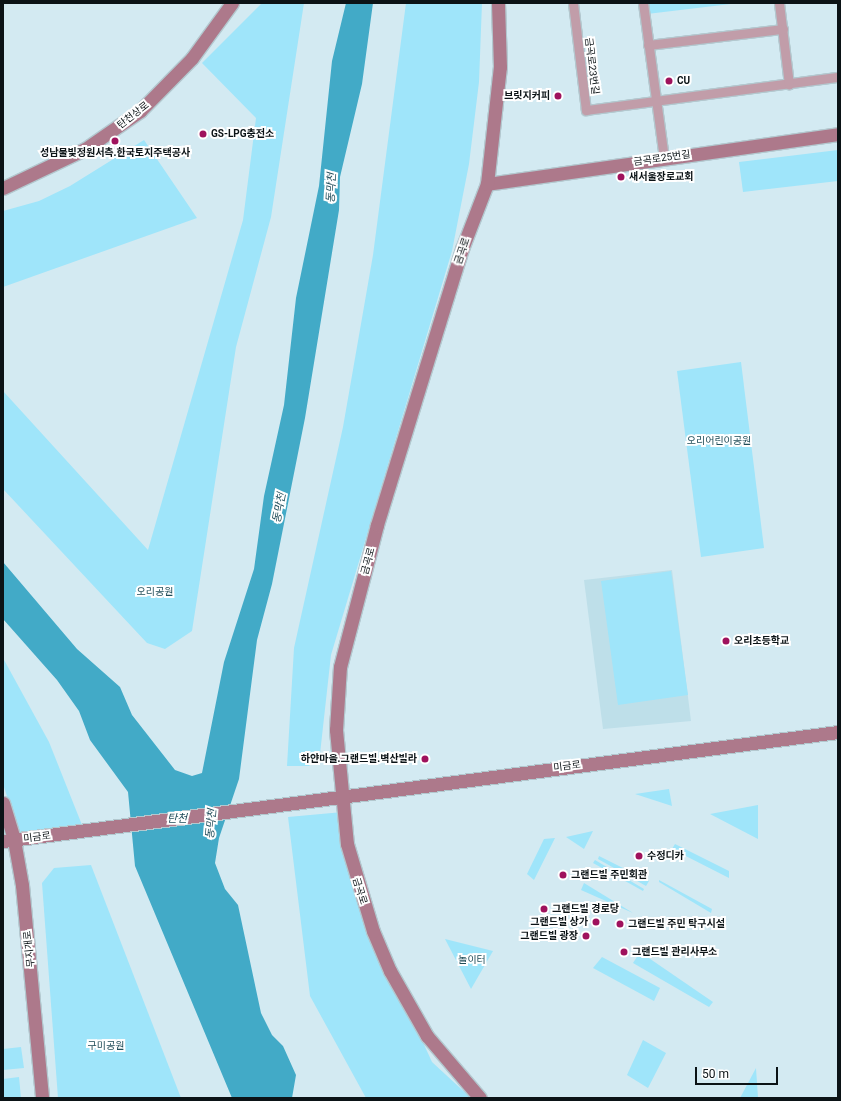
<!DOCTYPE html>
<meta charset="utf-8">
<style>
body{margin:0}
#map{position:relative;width:841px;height:1101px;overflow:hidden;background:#d3eaf2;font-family:Roboto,"Noto Sans KR",sans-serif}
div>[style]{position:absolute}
.built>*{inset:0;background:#bedfe9}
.green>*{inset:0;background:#9fe5fa}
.water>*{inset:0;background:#42aac7}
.roads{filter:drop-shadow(1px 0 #b3c8cf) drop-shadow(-1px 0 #b3c8cf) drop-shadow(0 1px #b3c8cf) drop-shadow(0 -1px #b3c8cf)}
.street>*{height:9px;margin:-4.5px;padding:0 4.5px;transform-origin:4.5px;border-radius:4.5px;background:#c19da9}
.secondary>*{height:13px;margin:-6.5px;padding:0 6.5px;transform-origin:6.5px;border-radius:6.5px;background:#ad798b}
.dots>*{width:11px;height:11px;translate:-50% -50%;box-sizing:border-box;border:2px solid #fff;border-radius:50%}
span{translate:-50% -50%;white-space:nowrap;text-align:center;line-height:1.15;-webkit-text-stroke:4px #fff;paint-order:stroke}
.street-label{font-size:10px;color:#0b1316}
.poi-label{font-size:10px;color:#0b1316;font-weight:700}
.left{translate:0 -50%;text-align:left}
.right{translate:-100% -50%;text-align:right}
.park-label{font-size:10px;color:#204d59}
.water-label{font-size:11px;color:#224e5b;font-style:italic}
.frame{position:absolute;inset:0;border:4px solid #0b1316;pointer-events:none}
.scale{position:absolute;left:695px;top:1067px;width:83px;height:18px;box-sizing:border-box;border:2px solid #0b1316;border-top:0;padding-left:5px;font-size:12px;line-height:14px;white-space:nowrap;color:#0b1316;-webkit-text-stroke:3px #fff;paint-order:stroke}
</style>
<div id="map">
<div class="built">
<div style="clip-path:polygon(672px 570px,691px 721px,603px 729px,584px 580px)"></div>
</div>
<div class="green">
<div style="clip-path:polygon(262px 3px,304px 3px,271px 217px,236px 347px,192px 631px,165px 649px,147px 643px,3px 489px,3px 391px,148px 550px,243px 220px,256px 118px,202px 63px)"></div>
<div style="clip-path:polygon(406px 3px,482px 3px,479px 82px,469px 164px,452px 251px,331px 655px,320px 754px,309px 766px,287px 766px,294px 648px,343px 427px,373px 255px)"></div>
<div style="clip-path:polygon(645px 3px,739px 3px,647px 14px)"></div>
<div style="clip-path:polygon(144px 140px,197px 218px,3px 287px,3px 211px,39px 201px,70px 186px)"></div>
<div style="clip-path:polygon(838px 150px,838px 181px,743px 192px,739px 162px)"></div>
<div style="clip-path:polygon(741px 362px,764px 548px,701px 557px,677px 371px)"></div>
<div style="clip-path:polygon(671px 571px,688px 695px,618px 705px,601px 581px)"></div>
<div style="clip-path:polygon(3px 658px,49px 742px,82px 825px,19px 833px,3px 784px)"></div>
<div style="clip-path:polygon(669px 789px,672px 806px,635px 794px)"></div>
<div style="clip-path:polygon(758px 805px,758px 839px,710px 814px)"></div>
<div style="clip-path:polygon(343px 812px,384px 957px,432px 1062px,471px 1098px,366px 1098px,310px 996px,288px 817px)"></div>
<div style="clip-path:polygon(593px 831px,584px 849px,566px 837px)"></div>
<div style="clip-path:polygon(555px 838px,534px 880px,527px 874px,544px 839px)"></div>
<div style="clip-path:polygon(675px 844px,729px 871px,729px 878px,672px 849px)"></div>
<div style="clip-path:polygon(599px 856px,649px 881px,646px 886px,598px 859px)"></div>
<div style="clip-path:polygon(595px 860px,644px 889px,643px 891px,593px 863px)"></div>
<div style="clip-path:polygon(91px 865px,181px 1098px,58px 1098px,42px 883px,54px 868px)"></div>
<div style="clip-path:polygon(659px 880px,712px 909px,711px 913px,659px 882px)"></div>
<div style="clip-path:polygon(584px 883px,633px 913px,581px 890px)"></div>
<div style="clip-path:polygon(445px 939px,493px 951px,471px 989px)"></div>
<div style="clip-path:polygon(640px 952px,713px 1002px,709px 1007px,633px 963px)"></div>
<div style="clip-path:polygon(602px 957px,660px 988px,654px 1001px,593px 968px)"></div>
<div style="clip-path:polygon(643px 1040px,666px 1053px,648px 1088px,627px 1075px)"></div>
<div style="clip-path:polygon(21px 1047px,24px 1068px,3px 1070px,3px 1049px)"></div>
<div style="clip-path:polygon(756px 1068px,758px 1098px,740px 1098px)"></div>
<div style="clip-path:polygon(19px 1077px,21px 1098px,3px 1098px,3px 1079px)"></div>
</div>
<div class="water">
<div style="clip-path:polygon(346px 3px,373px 3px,362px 84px,340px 177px,339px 210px,305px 418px,272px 584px,257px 640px,239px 779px,219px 838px,215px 863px,225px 889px,238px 905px,261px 1013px,272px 1035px,283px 1046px,296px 1075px,292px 1098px,232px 1098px,135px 866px,128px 792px,90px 740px,79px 711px,57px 680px,3px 619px,3px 562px,77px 649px,120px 687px,132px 715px,175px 770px,192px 776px,202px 773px,224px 662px,254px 569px,264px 496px,284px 405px,296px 298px,319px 186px,332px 61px)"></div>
</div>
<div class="roads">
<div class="street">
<div style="left:573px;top:3px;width:108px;rotate:83.1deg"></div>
<div style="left:586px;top:110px;width:254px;rotate:-7.5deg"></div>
<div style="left:643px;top:3px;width:156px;rotate:82.3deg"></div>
<div style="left:779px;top:3px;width:82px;rotate:83deg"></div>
<div style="left:648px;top:45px;width:136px;rotate:-6.8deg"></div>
</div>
<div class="secondary">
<div style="left:487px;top:184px;width:355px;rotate:-8.1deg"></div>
<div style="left:3px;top:188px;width:91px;rotate:-25.4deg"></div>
<div style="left:85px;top:149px;width:67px;rotate:-34.6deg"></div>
<div style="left:140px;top:111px;width:74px;rotate:-45.5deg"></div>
<div style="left:192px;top:58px;width:68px;rotate:-54deg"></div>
<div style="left:3px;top:803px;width:39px;rotate:73deg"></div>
<div style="left:14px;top:840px;width:46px;rotate:79.9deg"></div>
<div style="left:22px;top:885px;width:214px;rotate:84.6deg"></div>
<div style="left:3px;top:841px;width:842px;rotate:-7.44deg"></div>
<div style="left:480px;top:1098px;width:82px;rotate:-130.5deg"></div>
<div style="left:427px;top:1036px;width:75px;rotate:-119.6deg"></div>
<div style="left:390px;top:971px;width:43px;rotate:-113deg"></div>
<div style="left:373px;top:931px;width:91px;rotate:-106.6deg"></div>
<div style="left:347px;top:844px;width:115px;rotate:-95.5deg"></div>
<div style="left:336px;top:730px;width:63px;rotate:-86.4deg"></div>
<div style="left:340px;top:667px;width:147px;rotate:-75.4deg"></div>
<div style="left:377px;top:525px;width:289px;rotate:-72.9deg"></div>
<div style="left:462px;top:249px;width:70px;rotate:-69deg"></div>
<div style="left:487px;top:184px;width:118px;rotate:-83.7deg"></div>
<div style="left:500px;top:67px;width:64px;rotate:-91.8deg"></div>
</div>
</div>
<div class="dots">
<div style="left:669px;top:81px;background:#9f125d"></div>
<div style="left:558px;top:96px;background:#9f125d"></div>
<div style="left:203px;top:134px;background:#9f125d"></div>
<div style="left:115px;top:141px;background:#9f125d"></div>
<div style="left:621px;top:177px;background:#9f125d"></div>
<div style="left:726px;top:641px;background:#9f125d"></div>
<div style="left:425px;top:759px;background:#9f125d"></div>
<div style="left:639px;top:856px;background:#9f125d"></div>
<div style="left:563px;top:875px;background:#9f125d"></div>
<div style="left:544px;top:909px;background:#9f125d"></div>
<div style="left:596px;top:922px;background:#9f125d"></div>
<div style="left:620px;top:924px;background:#9f125d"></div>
<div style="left:586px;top:936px;background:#9f125d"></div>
<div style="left:624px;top:952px;background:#9f125d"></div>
</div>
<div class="street-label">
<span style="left:592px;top:66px;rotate:83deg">금곡로23번길</span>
<span style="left:133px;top:115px;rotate:-38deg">탄천상로</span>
<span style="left:662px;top:158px;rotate:-8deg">금곡로25번길</span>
<span style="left:462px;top:251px;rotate:-71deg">금곡로</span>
<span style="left:368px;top:561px;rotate:-75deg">금곡로</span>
<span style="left:567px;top:766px;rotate:-7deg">미금로</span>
<span style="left:37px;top:837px;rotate:-7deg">미금로</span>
<span style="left:360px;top:891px;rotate:73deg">금곡로</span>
<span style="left:29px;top:949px;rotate:-96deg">무지개로</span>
</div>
<div class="poi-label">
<span class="left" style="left:677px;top:81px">CU</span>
<span class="right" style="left:550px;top:96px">브릿지커피</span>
<span class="left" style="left:211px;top:134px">GS-LPG충전소</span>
<span style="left:115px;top:153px">성남물빛정원서측.한국토지주택공사</span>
<span class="left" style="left:629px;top:177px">새서울장로교회</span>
<span class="left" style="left:734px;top:641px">오리초등학교</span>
<span class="right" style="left:417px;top:759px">하얀마을.그랜드빌.벽산빌라</span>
<span class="left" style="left:647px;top:856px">수정디카</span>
<span class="left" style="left:571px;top:875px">그랜드빌 주민회관</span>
<span class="left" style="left:552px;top:909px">그랜드빌 경로당</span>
<span class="right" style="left:588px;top:922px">그랜드빌 상가</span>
<span class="left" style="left:628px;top:924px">그랜드빌 주민 탁구시설</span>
<span class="right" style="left:578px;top:936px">그랜드빌 광장</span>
<span class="left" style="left:632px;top:952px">그랜드빌 관리사무소</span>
</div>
<div class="park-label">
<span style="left:719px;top:441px">오리어린이공원</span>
<span style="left:155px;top:592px">오리공원</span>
<span style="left:472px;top:960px">놀이터</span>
<span style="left:106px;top:1046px">구미공원</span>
</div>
<div class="water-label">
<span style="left:332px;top:188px;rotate:-87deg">동막천</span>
<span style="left:280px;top:508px;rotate:-79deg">동막천</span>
<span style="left:177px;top:819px">탄천</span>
<span style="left:212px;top:824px;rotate:-85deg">동막천</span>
</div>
<div class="frame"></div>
<div class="scale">50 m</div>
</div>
